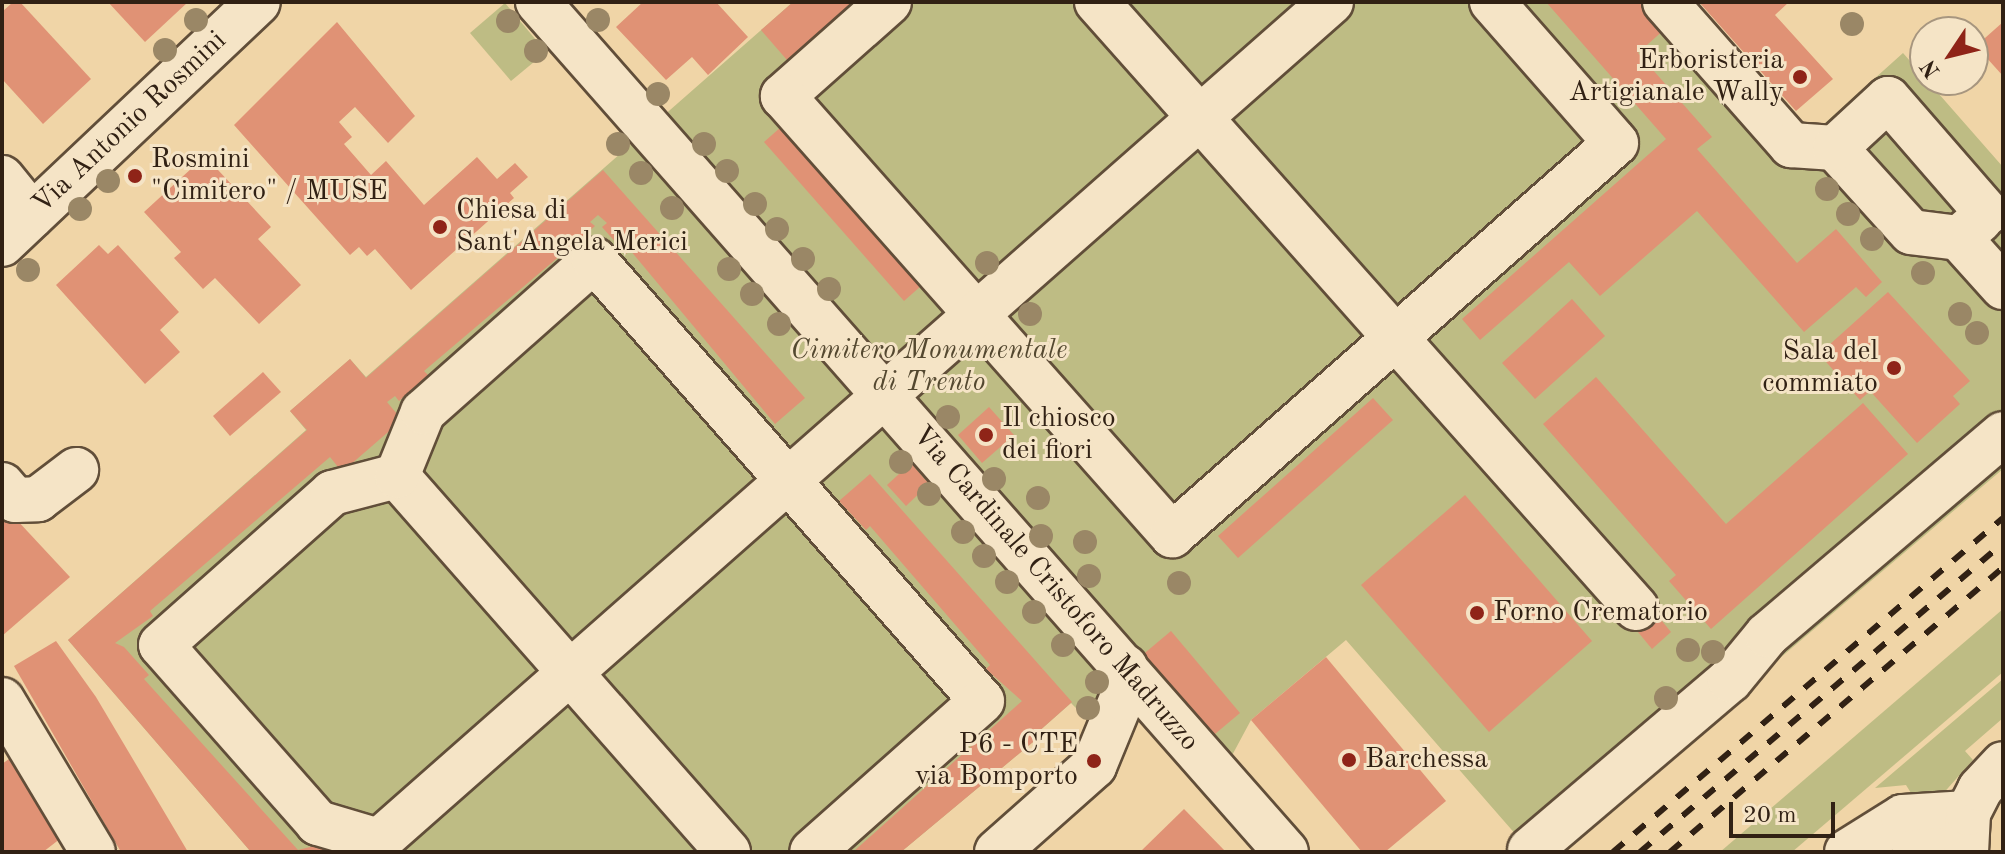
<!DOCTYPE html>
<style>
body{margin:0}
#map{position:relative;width:2005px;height:854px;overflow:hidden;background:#f0d5a7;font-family:"Old Standard TT",serif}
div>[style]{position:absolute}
.green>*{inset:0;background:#bebc84}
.building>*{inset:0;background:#e09275}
.roads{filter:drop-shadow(2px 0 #614e39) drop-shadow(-2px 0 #614e39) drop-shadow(0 2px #614e39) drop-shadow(0 -2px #614e39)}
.minor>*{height:44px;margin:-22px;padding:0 22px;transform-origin:22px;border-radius:22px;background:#f5e4c6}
.rail>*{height:6px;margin-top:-3px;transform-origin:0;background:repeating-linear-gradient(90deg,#312114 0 14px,transparent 0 28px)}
.trees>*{width:24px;height:24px;margin:-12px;border-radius:50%;background:#9a8766}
.dots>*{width:22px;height:22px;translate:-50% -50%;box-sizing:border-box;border:4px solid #f5e4c6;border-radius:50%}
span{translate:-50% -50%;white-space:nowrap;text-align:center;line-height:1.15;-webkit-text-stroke:6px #f5e4c6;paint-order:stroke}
.poi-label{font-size:28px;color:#312114}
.right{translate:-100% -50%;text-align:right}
.left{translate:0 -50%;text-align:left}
.street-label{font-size:28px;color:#312114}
.park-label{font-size:28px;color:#544830;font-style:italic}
.frame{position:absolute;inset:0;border:4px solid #312114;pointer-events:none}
.north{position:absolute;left:1909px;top:16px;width:80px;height:80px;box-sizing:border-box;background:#f5e4c6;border:2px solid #a7967f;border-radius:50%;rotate:235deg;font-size:22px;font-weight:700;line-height:32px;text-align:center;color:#312114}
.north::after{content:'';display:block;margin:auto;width:28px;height:36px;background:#8f2418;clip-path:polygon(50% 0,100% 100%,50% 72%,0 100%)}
.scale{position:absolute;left:1729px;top:802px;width:106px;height:36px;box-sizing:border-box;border:4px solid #312114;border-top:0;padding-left:10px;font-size:24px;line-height:28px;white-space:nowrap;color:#312114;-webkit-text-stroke:6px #f5e4c6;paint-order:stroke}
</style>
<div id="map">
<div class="green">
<div style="clip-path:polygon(793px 2px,1682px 2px,1805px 141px,1903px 53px,2003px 167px,2003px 469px,1551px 852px,1531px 852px,1346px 640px,1251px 720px,1229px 761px,1202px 791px,1122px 698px,1102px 703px,1085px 717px,1071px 703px,1037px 733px,1039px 737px,901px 852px,251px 852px,68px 640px,306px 430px,290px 411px,350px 359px,366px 377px)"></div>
<div style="clip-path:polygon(505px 3px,546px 52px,511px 81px,470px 33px)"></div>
<div style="clip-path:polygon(2003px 609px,2003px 672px,1792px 852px,1720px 852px)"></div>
<div style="clip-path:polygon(2003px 679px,2003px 718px,1965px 751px,1973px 760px,1940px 797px,1916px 801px,1906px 785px,1875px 788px)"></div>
</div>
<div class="building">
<div style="clip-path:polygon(13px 2px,20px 2px,91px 79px,43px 124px,2px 79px,2px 12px)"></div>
<div style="clip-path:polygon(108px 2px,188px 2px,145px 42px)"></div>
<div style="clip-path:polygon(643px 2px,716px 2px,748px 37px,708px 75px,692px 57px,666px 80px,616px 27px)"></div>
<div style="clip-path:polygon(793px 2px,853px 2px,787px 60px,761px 30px)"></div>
<div style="clip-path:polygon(1546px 2px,1644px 2px,1666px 28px,1638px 53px,1712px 137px,1697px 149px,1797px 263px,1836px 229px,1882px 282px,1866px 297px,1856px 287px,1804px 332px,1697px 211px,1600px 296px,1569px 262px,1480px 340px,1462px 319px,1666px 139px)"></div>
<div style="clip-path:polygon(1699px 2px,1789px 2px,1775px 15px,1833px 79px,1796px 111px)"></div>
<div style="clip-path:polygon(337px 22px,415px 116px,388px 143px,355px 107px,339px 122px,352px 137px,344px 144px,371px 175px,386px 161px,424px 205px,477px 157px,497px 179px,515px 163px,528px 177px,510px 193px,514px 198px,411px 290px,375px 249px,367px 256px,359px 247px,350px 255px,234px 125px)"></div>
<div style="clip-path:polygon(2003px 22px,2003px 76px,1976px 46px)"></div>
<div style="clip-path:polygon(790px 119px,930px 278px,904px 301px,764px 142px)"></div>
<div style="clip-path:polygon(205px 156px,271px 227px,258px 239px,301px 285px,259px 324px,215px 278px,203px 289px,174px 258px,181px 252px,144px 212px)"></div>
<div style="clip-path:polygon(603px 170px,805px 398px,775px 424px,630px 250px,626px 254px,602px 227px,607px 223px,598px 215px,590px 222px,595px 226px,424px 371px,428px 375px,399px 401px,395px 396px,387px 402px,402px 420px,342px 472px,330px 457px,150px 611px,153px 616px,115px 643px,124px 647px,149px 675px,144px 679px,298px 850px,314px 846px,336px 852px,251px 852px,68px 640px,307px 430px,290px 411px,350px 359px,366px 378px)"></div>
<div style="clip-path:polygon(99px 245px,108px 254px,118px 245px,179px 312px,160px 330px,180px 352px,145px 384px,56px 285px)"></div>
<div style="clip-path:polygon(1888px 292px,1970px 381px,1953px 396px,1960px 404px,1917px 443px,1870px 391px,1860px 400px,1819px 354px)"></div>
<div style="clip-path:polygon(1572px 299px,1605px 336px,1535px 399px,1502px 363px)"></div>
<div style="clip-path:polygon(263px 372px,281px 392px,230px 436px,213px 416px)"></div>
<div style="clip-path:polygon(1596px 377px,1726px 524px,1863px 403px,1908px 454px,1711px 629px,1669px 581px,1676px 575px,1543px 424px)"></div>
<div style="clip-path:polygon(1373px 398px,1393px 420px,1238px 558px,1218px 536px)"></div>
<div style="clip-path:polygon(989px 407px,1014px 435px,982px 463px,958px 435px)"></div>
<div style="clip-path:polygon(911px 463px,929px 484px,906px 506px,887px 485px)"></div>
<div style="clip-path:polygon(870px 474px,1072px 702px,1037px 733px,1039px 737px,901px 852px,853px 852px,1022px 701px,986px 669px,990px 665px,870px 526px,866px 530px,839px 501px)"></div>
<div style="clip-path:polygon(1465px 495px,1592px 641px,1489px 732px,1361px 585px)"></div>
<div style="clip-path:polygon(2px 504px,70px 577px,2px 636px)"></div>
<div style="clip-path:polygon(1647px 603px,1671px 632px,1652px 649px,1628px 620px)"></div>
<div style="clip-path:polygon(1171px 631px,1240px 713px,1209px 739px,1140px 657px)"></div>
<div style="clip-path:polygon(56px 641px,96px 697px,188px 852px,121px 852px,14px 666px)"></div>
<div style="clip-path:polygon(1326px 657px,1446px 801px,1385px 852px,1362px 852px,1251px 720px)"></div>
<div style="clip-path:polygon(9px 759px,65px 835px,43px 852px,2px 852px,2px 764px)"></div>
<div style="clip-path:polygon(1184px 809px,1226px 852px,1140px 852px)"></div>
</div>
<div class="roads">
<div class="minor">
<div style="left:538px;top:2px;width:1132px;rotate:48.65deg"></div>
<div style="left:889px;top:2px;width:142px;rotate:138.4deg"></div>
<div style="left:783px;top:96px;width:587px;rotate:48.46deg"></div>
<div style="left:1172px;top:535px;width:592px;rotate:-41.44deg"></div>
<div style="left:1616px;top:143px;width:188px;rotate:-131.3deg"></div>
<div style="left:1097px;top:2px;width:811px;rotate:48.35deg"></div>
<div style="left:1665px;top:2px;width:191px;rotate:48.6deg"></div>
<div style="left:1791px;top:145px;width:44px;rotate:3.9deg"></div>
<div style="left:2px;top:178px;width:48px;rotate:51deg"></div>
<div style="left:1980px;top:220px;width:28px;rotate:139deg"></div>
<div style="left:1959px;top:238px;width:66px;rotate:48.1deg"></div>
<div style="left:1959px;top:238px;width:48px;rotate:-172.9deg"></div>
<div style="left:1911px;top:232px;width:113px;rotate:-132.1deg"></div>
<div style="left:1835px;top:148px;width:72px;rotate:-42.8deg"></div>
<div style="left:1888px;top:99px;width:151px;rotate:49deg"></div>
<div style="left:2px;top:244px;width:352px;rotate:-43.4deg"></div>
<div style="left:397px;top:476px;width:501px;rotate:48.64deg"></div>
<div style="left:2px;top:485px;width:20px;rotate:49deg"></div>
<div style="left:15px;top:500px;width:23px;rotate:-2deg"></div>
<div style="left:38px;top:499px;width:48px;rotate:-37.3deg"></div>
<div style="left:2px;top:700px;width:177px;rotate:59.1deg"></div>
<div style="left:379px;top:841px;width:1269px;rotate:-41.39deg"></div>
<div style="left:1530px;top:850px;width:262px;rotate:-40.4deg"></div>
<div style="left:1730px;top:680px;width:58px;rotate:-50.6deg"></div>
<div style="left:1767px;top:635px;width:310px;rotate:-40.4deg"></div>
<div style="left:380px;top:852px;width:11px;rotate:-95deg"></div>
<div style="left:379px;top:841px;width:64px;rotate:-163.6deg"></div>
<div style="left:318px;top:823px;width:237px;rotate:-131.4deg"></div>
<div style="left:161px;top:645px;width:229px;rotate:-41.6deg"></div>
<div style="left:332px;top:493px;width:67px;rotate:-14.7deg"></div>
<div style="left:397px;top:476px;width:69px;rotate:-67.9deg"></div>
<div style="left:423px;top:412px;width:229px;rotate:-41.6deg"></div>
<div style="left:594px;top:260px;width:587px;rotate:48.66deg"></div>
<div style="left:982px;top:701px;width:227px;rotate:138.4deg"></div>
<div style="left:997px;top:852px;width:130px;rotate:-41.6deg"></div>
<div style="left:1094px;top:766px;width:74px;rotate:-67.6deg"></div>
<div style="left:1122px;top:698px;width:31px;rotate:-84deg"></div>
<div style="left:1847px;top:852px;width:66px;rotate:-32deg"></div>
<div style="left:1903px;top:817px;width:65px;rotate:-3.5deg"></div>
<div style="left:1914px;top:852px;width:52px;rotate:-3.3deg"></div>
<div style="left:1966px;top:852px;width:39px;rotate:-87deg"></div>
<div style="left:1968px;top:813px;width:27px;rotate:-63deg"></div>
<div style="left:1980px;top:789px;width:34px;rotate:-47deg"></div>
</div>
</div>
<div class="rail">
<div style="left:1613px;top:852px;width:513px;rotate:-40.58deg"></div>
<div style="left:1640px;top:852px;width:477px;rotate:-40.4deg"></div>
<div style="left:1670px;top:852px;width:438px;rotate:-40.5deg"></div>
</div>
<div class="trees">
<div style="left:196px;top:20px"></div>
<div style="left:598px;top:20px"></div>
<div style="left:508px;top:21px"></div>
<div style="left:1852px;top:24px"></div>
<div style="left:165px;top:50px"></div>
<div style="left:536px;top:51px"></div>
<div style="left:658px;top:94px"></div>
<div style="left:618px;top:144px"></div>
<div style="left:704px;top:144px"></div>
<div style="left:727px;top:171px"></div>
<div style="left:641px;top:173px"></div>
<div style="left:108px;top:181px"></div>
<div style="left:1827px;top:189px"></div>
<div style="left:755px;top:204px"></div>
<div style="left:672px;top:208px"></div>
<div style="left:80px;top:209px"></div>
<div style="left:1848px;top:214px"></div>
<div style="left:777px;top:229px"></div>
<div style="left:1872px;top:239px"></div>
<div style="left:803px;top:259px"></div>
<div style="left:987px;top:263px"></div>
<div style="left:729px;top:269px"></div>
<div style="left:28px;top:270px"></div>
<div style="left:1923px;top:273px"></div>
<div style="left:829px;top:289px"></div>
<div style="left:752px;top:294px"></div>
<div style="left:1030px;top:314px"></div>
<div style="left:1960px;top:314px"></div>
<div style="left:779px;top:324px"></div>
<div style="left:1977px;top:333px"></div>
<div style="left:948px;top:417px"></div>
<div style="left:901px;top:462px"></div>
<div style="left:994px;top:479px"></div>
<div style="left:929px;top:494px"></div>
<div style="left:1038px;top:498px"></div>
<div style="left:963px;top:532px"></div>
<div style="left:1041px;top:536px"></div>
<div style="left:1085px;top:542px"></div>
<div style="left:984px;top:556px"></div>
<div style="left:1089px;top:576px"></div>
<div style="left:1007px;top:582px"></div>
<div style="left:1179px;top:583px"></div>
<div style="left:1034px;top:612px"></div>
<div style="left:1063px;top:645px"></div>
<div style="left:1688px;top:650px"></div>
<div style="left:1713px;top:652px"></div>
<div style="left:1097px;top:682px"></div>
<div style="left:1666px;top:698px"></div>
<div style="left:1088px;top:708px"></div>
</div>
<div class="dots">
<div style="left:1800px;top:77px;background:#8f2418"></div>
<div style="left:135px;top:176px;background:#8f2418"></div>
<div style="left:440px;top:227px;background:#8f2418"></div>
<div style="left:1894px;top:368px;background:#8f2418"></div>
<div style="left:986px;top:435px;background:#8f2418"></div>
<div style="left:1477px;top:613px;background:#8f2418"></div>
<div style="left:1349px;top:760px;background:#8f2418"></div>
<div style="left:1094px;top:761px;background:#8f2418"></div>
</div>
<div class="poi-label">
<span class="right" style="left:1784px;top:77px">Erboristeria<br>Artigianale Wally</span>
<span class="left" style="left:151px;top:176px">Rosmini<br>"Cimitero" / MUSE</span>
<span class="left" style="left:456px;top:227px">Chiesa di<br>Sant'Angela Merici</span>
<span class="right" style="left:1878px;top:368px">Sala del<br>commiato</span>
<span class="left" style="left:1002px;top:435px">Il chiosco<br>dei fiori</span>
<span class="left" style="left:1493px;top:613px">Forno Crematorio</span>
<span class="right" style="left:1078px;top:761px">P6 - CTE<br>via Bomporto</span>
<span class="left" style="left:1365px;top:760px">Barchessa</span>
</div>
<div class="street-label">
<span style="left:130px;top:123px;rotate:-43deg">Via Antonio Rosmini</span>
<span style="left:1055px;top:589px;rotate:49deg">Via Cardinale Cristoforo Madruzzo</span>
</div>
<div class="park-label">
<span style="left:929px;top:367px">Cimitero Monumentale<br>di Trento</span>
</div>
<div class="frame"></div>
<div class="north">N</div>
<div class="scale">20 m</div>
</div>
